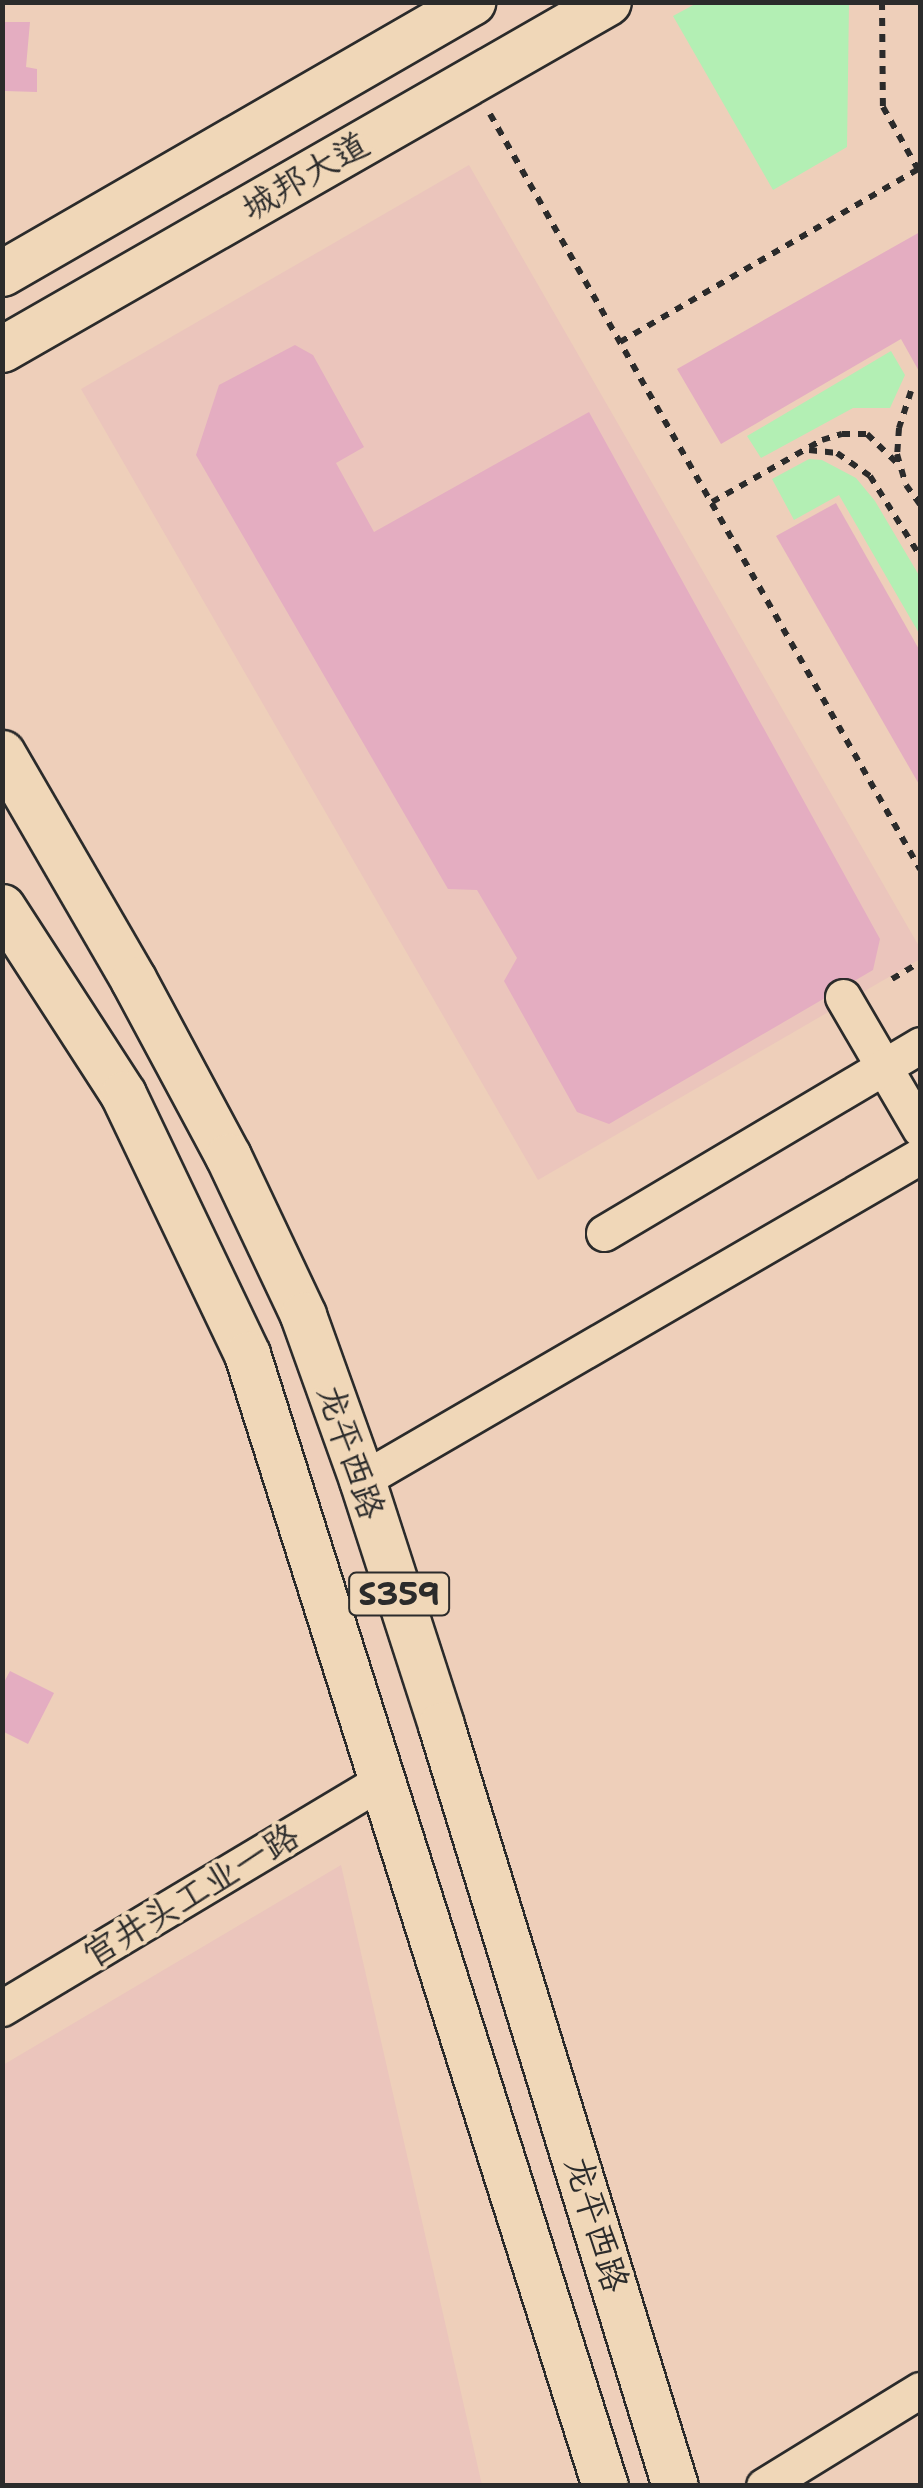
<!DOCTYPE html>
<meta charset="utf-8">
<style>
body{margin:0}
#map{position:relative;width:923px;height:2488px;overflow:hidden;background:#eecfba;font-family:"Shantell Sans","LXGW WenKai TC",sans-serif}
div>[style]{position:absolute}
.built>*{inset:0;background:#ebc5bc}
.green>*{inset:0;background:#b3efb4}
.building>*{inset:0;background:#e4adc1}
.path>*{height:6px;margin-top:-3px;transform-origin:0;background:repeating-linear-gradient(90deg,#2b2b2b 0 8px,transparent 0 16px)}
.roads{filter:drop-shadow(2px 0 #2b2b2b) drop-shadow(-2px 0 #2b2b2b) drop-shadow(0 2px #2b2b2b) drop-shadow(0 -2px #2b2b2b)}
.minor>*{height:35px;margin:-17.5px;padding:0 17.5px;transform-origin:17.5px;border-radius:17.5px;background:#f0d7b8}
.major>*{height:45px;margin:-22.5px;padding:0 22.5px;transform-origin:22.5px;border-radius:22.5px;background:#f0d7b8}
span{translate:-50% -50%;white-space:nowrap;text-align:center;line-height:1.15;-webkit-text-stroke:8px #f0d7b8;paint-order:stroke}
.shield-label span{padding:2px 8px;background:#f0d7b8;border:2px solid;border-radius:8px;-webkit-text-stroke-width:0}
.shield-label{font-size:32px;color:#2b2b2b;font-weight:700}
.street-label{font-size:35px;color:#2b2b2b}
.frame{position:absolute;inset:0;border:5px solid #2b2b2b;pointer-events:none}
</style>
<div id="map">
<div class="built">
<div style="clip-path:polygon(469px 165px,920px 948px,920px 959px,538px 1180px,81px 389px)"></div>
<div style="clip-path:polygon(341px 1865px,482px 2485px,3px 2485px,3px 2065px)"></div>
</div>
<div class="green">
<div style="clip-path:polygon(697px 3px,849px 3px,847px 147px,773px 190px,673px 16px)"></div>
<div style="clip-path:polygon(891px 351px,905px 375px,890px 408px,853px 408px,761px 458px,747px 436px)"></div>
<div style="clip-path:polygon(809px 459px,822px 460px,856px 478px,875px 501px,920px 577px,920px 635px,839px 495px,794px 520px,772px 479px)"></div>
</div>
<div class="building">
<div style="clip-path:polygon(2px 22px,30px 22px,26px 67px,37px 69px,37px 92px,5px 91px)"></div>
<div style="clip-path:polygon(920px 232px,920px 373px,901px 339px,721px 444px,677px 369px)"></div>
<div style="clip-path:polygon(295px 345px,313px 355px,364px 447px,336px 463px,374px 532px,589px 412px,880px 939px,873px 970px,609px 1124px,577px 1112px,504px 981px,517px 958px,477px 890px,448px 889px,196px 455px,219px 385px)"></div>
<div style="clip-path:polygon(836px 503px,920px 651px,920px 786px,776px 536px)"></div>
<div style="clip-path:polygon(10px 1671px,54px 1693px,28px 1744px,2px 1731px,2px 1686px)"></div>
</div>
<div class="path">
<div style="left:882px;top:2px;width:105px;rotate:89.5deg"></div>
<div style="left:883px;top:107px;width:76px;rotate:60.7deg"></div>
<div style="left:490px;top:114px;width:869px;rotate:60.34deg"></div>
<div style="left:620px;top:342px;width:345px;rotate:-30.1deg"></div>
<div style="left:911px;top:391px;width:39px;rotate:108deg"></div>
<div style="left:899px;top:428px;width:26px;rotate:94deg"></div>
<div style="left:897px;top:454px;width:32px;rotate:74deg"></div>
<div style="left:906px;top:485px;width:24px;rotate:54deg"></div>
<div style="left:809px;top:450px;width:28px;rotate:6deg"></div>
<div style="left:837px;top:453px;width:40px;rotate:34.9deg"></div>
<div style="left:870px;top:476px;width:94px;rotate:58deg"></div>
<div style="left:712px;top:502px;width:126px;rotate:-29.4deg"></div>
<div style="left:822px;top:440px;width:21px;rotate:-17deg"></div>
<div style="left:842px;top:434px;width:25px"></div>
<div style="left:867px;top:434px;width:43px;rotate:44.1deg"></div>
<div style="left:892px;top:979px;width:33px;rotate:-31deg"></div>
</div>
<div class="roads">
<div class="minor">
<div style="left:843px;top:997px;width:153px;rotate:59.7deg"></div>
<div style="left:604px;top:1233px;width:368px;rotate:-30.7deg"></div>
<div style="left:362px;top:1480px;width:645px;rotate:-30.14deg"></div>
<div style="left:2px;top:2008px;width:440px;rotate:-30.9deg"></div>
<div style="left:764px;top:2486px;width:183px;rotate:-31.6deg"></div>
</div>
<div class="major">
<div style="left:2px;top:273px;width:543px;rotate:-29.97deg"></div>
<div style="left:2px;top:349px;width:698px;rotate:-29.8deg"></div>
<div style="left:2px;top:753px;width:261px;rotate:59.9deg"></div>
<div style="left:133px;top:979px;width:201px;rotate:61.8deg"></div>
<div style="left:228px;top:1156px;width:176px;rotate:64.7deg"></div>
<div style="left:303px;top:1315px;width:175px;rotate:70.3deg"></div>
<div style="left:362px;top:1480px;width:257px;rotate:72.1deg"></div>
<div style="left:441px;top:1725px;width:796px;rotate:72.91deg"></div>
<div style="left:2px;top:907px;width:223px;rotate:57.1deg"></div>
<div style="left:123px;top:1094px;width:288px;rotate:64.5deg"></div>
<div style="left:247px;top:1354px;width:1187px;rotate:72.45deg"></div>
</div>
</div>
<div class="shield-label">
<span style="left:399px;top:1594px">S359</span>
</div>
<div class="street-label">
<span style="left:305px;top:176px;rotate:-30deg">城邦大道</span>
<span style="left:351px;top:1452px;rotate:71deg">龙平西路</span>
<span style="left:191px;top:1895px;rotate:-31deg">官井头工业一路</span>
<span style="left:597px;top:2224px;rotate:73deg">龙平西路</span>
</div>
<div class="frame"></div>
</div>
